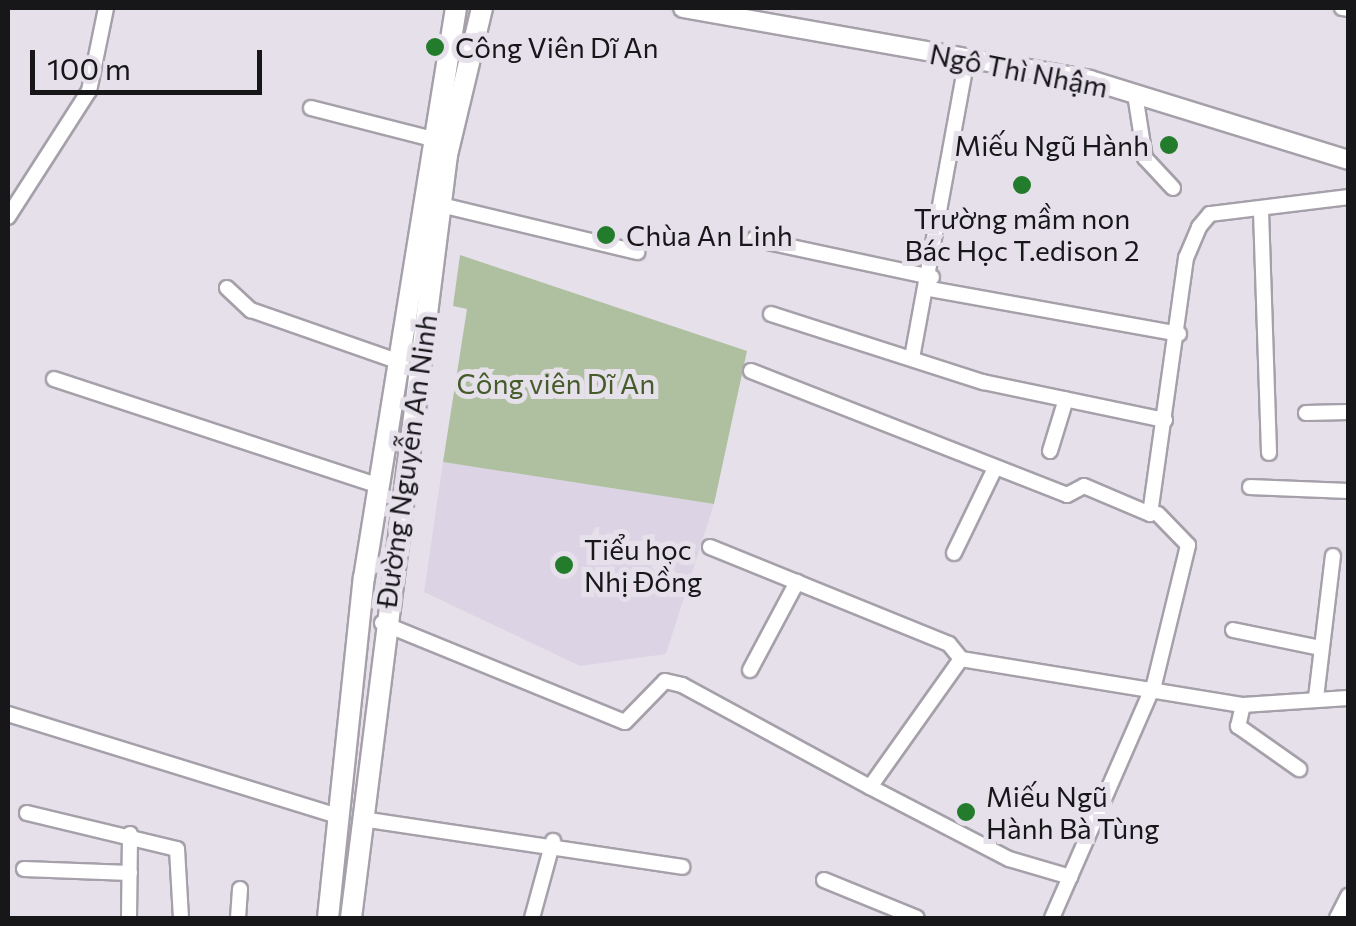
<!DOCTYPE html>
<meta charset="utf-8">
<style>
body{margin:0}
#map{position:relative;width:1356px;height:926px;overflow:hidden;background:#e5e0ea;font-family:Commissioner,sans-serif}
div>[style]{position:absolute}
.built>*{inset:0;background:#dcd4e5}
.green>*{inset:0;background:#afc0a0}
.roads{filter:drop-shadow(2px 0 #a5a0a9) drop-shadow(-2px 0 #a5a0a9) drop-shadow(0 2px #a5a0a9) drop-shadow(0 -2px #a5a0a9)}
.minor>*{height:14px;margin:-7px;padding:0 7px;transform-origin:7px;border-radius:7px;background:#fff}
.tertiary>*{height:18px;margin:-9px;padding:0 9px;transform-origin:9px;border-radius:9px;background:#fff}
.secondary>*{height:20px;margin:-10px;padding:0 10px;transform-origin:10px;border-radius:10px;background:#fff}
.dots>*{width:28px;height:28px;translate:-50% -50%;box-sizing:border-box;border:5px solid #e5e0ea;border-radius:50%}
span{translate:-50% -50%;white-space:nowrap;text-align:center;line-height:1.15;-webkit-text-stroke:10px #e5e0ea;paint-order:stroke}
.poi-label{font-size:28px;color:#171619}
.left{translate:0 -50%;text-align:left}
.right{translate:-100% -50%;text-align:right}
.street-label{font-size:28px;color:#171619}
.park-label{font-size:28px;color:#455c2a}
.frame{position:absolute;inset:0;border:10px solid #171619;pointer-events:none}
.scale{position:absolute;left:30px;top:50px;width:232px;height:45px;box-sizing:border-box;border:5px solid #171619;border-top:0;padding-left:12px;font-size:30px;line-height:35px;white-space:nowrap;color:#171619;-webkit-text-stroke:8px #e5e0ea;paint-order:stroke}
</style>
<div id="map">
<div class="built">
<div style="clip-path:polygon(443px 462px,714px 504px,666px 654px,580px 666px,424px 592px)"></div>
</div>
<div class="green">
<div style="clip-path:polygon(460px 255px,747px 351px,714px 504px,443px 462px,467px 309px,453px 306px)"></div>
</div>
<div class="roads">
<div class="minor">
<div style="left:1342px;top:8px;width:6px;rotate:9deg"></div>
<div style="left:1135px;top:94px;width:65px;rotate:81.1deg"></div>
<div style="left:1145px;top:158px;width:41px;rotate:47deg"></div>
<div style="left:311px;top:108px;width:122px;rotate:14.3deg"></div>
<div style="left:441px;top:205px;width:202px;rotate:13.5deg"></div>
<div style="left:1261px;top:211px;width:242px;rotate:88.1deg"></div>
<div style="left:8px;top:217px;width:150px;rotate:-57.3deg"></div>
<div style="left:89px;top:91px;width:85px;rotate:-78.4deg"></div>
<div style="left:754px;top:239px;width:182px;rotate:12.1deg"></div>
<div style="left:227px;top:288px;width:33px;rotate:43deg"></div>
<div style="left:251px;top:310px;width:155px;rotate:19.3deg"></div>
<div style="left:930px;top:289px;width:253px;rotate:10.2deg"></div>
<div style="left:771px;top:314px;width:223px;rotate:17.8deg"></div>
<div style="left:983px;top:382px;width:186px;rotate:11.8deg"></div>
<div style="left:912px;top:358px;width:305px;rotate:-79.6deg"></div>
<div style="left:751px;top:371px;width:339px;rotate:21.4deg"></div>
<div style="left:1067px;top:495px;width:19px;rotate:-28deg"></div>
<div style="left:1084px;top:486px;width:72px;rotate:23deg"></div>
<div style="left:1150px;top:514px;width:259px;rotate:-82deg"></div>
<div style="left:1186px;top:258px;width:34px;rotate:-67deg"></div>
<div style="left:1199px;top:227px;width:17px;rotate:-50deg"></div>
<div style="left:1210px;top:214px;width:139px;rotate:-7deg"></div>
<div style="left:54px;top:379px;width:342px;rotate:18.2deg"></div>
<div style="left:1306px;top:413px;width:42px;rotate:-1.4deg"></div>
<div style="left:1050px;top:451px;width:54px;rotate:-72.9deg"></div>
<div style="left:1250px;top:487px;width:98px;rotate:2.3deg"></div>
<div style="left:710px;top:547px;width:258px;rotate:22.1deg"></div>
<div style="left:949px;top:644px;width:19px;rotate:51deg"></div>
<div style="left:954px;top:553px;width:94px;rotate:-64.2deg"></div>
<div style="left:382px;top:623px;width:262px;rotate:22.2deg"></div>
<div style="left:625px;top:722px;width:57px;rotate:-45.7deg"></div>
<div style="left:665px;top:681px;width:17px;rotate:13deg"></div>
<div style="left:682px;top:685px;width:214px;rotate:28.5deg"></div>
<div style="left:870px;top:787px;width:157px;rotate:-54.6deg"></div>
<div style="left:961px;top:659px;width:286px;rotate:9.3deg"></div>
<div style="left:1243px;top:705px;width:105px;rotate:-3.8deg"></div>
<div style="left:1233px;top:630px;width:90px;rotate:11.6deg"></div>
<div style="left:750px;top:670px;width:100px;rotate:-61.9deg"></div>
<div style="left:1316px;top:698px;width:143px;rotate:-83.2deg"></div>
<div style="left:1243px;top:705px;width:22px;rotate:103deg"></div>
<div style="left:1238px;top:726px;width:75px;rotate:35.2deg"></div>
<div style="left:8px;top:714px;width:345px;rotate:17.2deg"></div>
<div style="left:870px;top:787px;width:157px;rotate:27.4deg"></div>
<div style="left:1009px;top:859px;width:64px;rotate:16.4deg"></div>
<div style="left:27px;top:813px;width:154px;rotate:13.5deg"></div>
<div style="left:177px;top:849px;width:69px;rotate:86.7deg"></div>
<div style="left:362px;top:819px;width:324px;rotate:8.5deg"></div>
<div style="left:24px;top:869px;width:106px;rotate:2.2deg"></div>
<div style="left:824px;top:880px;width:100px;rotate:22.2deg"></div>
<div style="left:129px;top:918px;width:84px;rotate:-89.3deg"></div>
<div style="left:238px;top:918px;width:29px;rotate:-86deg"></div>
<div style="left:532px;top:918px;width:80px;rotate:-74.7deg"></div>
<div style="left:1052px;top:918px;width:254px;rotate:-66.4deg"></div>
<div style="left:1154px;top:685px;width:144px;rotate:-76.3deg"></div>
<div style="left:1188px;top:545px;width:43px;rotate:-134.1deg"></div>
<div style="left:1337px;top:918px;width:25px;rotate:-63deg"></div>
</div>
<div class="tertiary">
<div style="left:683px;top:8px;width:413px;rotate:10deg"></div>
<div style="left:1090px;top:80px;width:270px;rotate:17.2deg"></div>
</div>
<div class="secondary">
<div style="left:328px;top:918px;width:342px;rotate:-84deg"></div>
<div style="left:364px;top:578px;width:577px;rotate:-80.83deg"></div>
<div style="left:351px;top:918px;width:769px;rotate:-82.83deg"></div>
<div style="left:447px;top:155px;width:151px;rotate:-76.6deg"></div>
</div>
</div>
<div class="dots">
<div style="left:435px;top:47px;background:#227c2b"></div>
<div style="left:1169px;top:145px;background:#227c2b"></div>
<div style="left:1022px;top:185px;background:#227c2b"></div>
<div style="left:606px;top:235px;background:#227c2b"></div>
<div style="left:564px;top:565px;background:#227c2b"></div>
<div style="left:966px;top:812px;background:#227c2b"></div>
</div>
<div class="poi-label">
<span class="left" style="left:455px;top:47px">Công Viên Dĩ An</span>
<span class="right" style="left:1149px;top:145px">Miếu Ngũ Hành</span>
<span style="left:1022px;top:234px">Trường mầm non<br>Bác Học T.edison 2</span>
<span class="left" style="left:626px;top:235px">Chùa An Linh</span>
<span class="left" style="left:584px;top:565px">Tiểu học<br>Nhị Đồng</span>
<span class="left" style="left:986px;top:812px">Miếu Ngũ<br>Hành Bà Tùng</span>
</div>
<div class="street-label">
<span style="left:1019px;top:70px;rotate:11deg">Ngô Thì Nhậm</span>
<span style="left:406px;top:461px;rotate:-82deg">Đường Nguyễn An Ninh</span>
</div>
<div class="park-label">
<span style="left:556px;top:383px">Công viên Dĩ An</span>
</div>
<div class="frame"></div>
<div class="scale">100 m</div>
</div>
